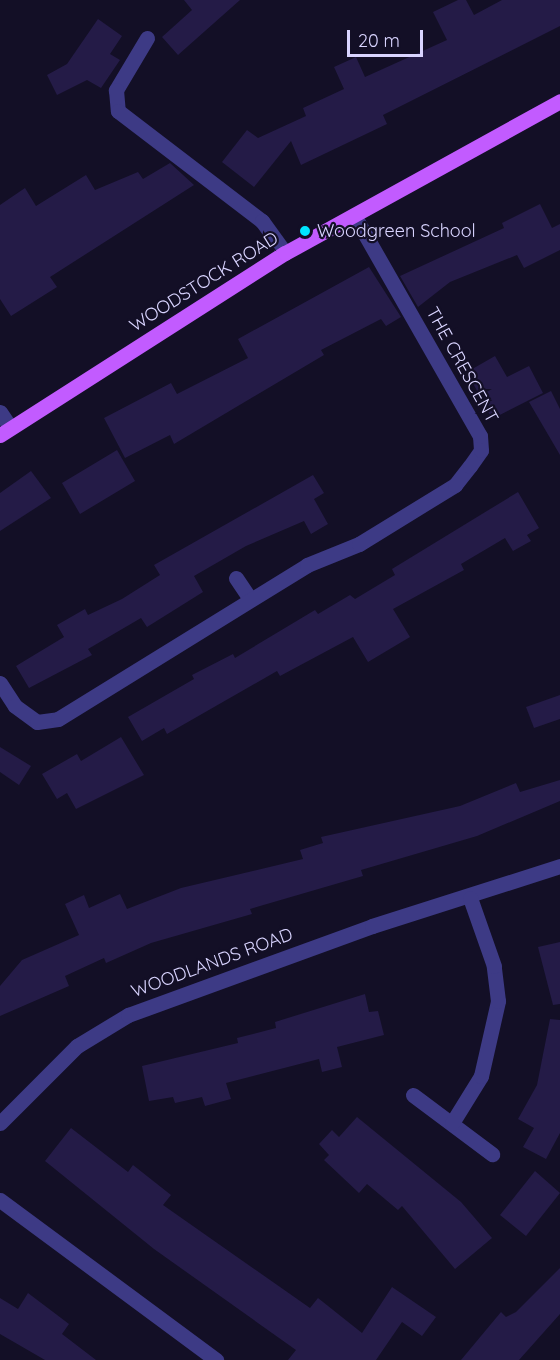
<!DOCTYPE html>
<style>
body{margin:0}
#map{position:relative;width:560px;height:1360px;overflow:hidden;background:#130f26;font-family:Quicksand,sans-serif}
div>[style]{position:absolute}
.building>*{inset:0;background:#241b47}
.minor>*{height:15px;margin:-7.5px;padding:0 7.5px;transform-origin:7.5px;border-radius:7.5px;background:#3d3a85}
.primary>*{height:15px;margin:-7.5px;padding:0 7.5px;transform-origin:7.5px;border-radius:7.5px;background:#c25bff}
.dots>*{width:16px;height:16px;translate:-50% -50%;box-sizing:border-box;border:3px solid #130f26;border-radius:50%}
span{translate:-50% -50%;white-space:nowrap;text-align:center;line-height:1.15;-webkit-text-stroke:4.5px #130f26;paint-order:stroke}
.poi-label{font-size:18px;color:#d9d4ff}
.left{translate:0 -50%;text-align:left}
.street-label{font-size:18px;color:#d9d4ff}
.scale{position:absolute;left:347px;top:30px;width:76px;height:27px;box-sizing:border-box;border:3px solid #d9d4ff;border-top:0;padding-left:8px;font-size:18px;line-height:21px;white-space:nowrap;color:#d9d4ff;-webkit-text-stroke:4px #130f26;paint-order:stroke}
</style>
<div id="map">
<div class="building">
<div style="clip-path:polygon(184px 0,240px 0,178px 55px,162px 37px,192px 10px)"></div>
<div style="clip-path:polygon(458px 0,466px 0,474px 15px,502px 0,560px 0,560px 26px,383px 115px,387px 124px,301px 165px,291px 141px,254px 187px,222px 162px,247px 130px,258px 138px,306px 116px,303px 108px,344px 89px,334px 67px,356px 57px,365px 77px,447px 40px,433px 12px)"></div>
<div style="clip-path:polygon(98px 19px,122px 36px,110px 54px,120px 60px,101px 88px,87px 80px,57px 95px,47px 75px,67px 64px)"></div>
<div style="clip-path:polygon(170px 163px,194px 185px,50px 277px,57px 287px,11px 316px,0 299px,0 205px,25px 188px,36px 206px,86px 175px,95px 190px,138px 172px,143px 179px)"></div>
<div style="clip-path:polygon(540px 204px,552px 228px,560px 224px,560px 250px,524px 268px,517px 255px,450px 282px,418px 307px,400px 276px,504px 228px,502px 223px)"></div>
<div style="clip-path:polygon(369px 267px,401px 317px,386px 326px,381px 319px,321px 350px,324px 355px,174px 444px,170px 435px,125px 458px,104px 418px,171px 383px,177px 394px,248px 358px,238px 339px)"></div>
<div style="clip-path:polygon(495px 356px,507px 377px,529px 366px,543px 393px,492px 419px,467px 372px)"></div>
<div style="clip-path:polygon(551px 391px,560px 409px,560px 455px,529px 402px)"></div>
<div style="clip-path:polygon(117px 450px,135px 481px,80px 514px,62px 483px)"></div>
<div style="clip-path:polygon(31px 471px,51px 498px,0 531px,0 493px)"></div>
<div style="clip-path:polygon(313px 475px,324px 493px,314px 499px,328px 524px,311px 534px,304px 521px,246px 546px,194px 576px,203px 592px,147px 627px,141px 618px,88px 649px,92px 655px,29px 688px,16px 666px,64px 637px,57px 625px,85px 609px,88px 615px,122px 599px,160px 575px,154px 565px)"></div>
<div style="clip-path:polygon(518px 492px,539px 528px,527px 535px,531px 541px,513px 551px,505px 538px,461px 564px,464px 570px,393px 609px,410px 637px,368px 662px,353px 637px,280px 676px,277px 671px,167px 734px,164px 728px,142px 741px,128px 717px,194px 679px,192px 675px,233px 654px,235px 658px,315px 610px,318px 614px,350px 595px,355px 599px,395px 575px,392px 569px)"></div>
<div style="clip-path:polygon(560px 695px,560px 719px,534px 728px,526px 707px)"></div>
<div style="clip-path:polygon(121px 737px,144px 775px,76px 809px,67px 793px,57px 799px,42px 774px,77px 754px,81px 761px)"></div>
<div style="clip-path:polygon(0 747px,31px 766px,19px 785px,0 772px)"></div>
<div style="clip-path:polygon(560px 780px,560px 801px,477px 836px,361px 870px,363px 876px,250px 909px,252px 914px,151px 943px,106px 963px,104px 958px,65px 976px,69px 986px,0 1016px,0 986px,22px 960px,79px 935px,65px 904px,84px 895px,89px 908px,120px 894px,127px 909px,181px 888px,303px 859px,300px 850px,323px 843px,321px 837px,460px 806px,516px 783px,520px 792px)"></div>
<div style="clip-path:polygon(560px 942px,560px 1004px,553px 1005px,538px 947px)"></div>
<div style="clip-path:polygon(365px 994px,369px 1012px,378px 1011px,384px 1035px,337px 1047px,342px 1067px,322px 1072px,319px 1059px,226px 1083px,231px 1099px,205px 1106px,202px 1097px,175px 1103px,173px 1097px,149px 1101px,142px 1066px,238px 1043px,237px 1038px,276px 1028px,275px 1022px)"></div>
<div style="clip-path:polygon(550px 1019px,560px 1020px,560px 1133px,546px 1159px,523px 1147px,534px 1128px,518px 1119px,537px 1085px)"></div>
<div style="clip-path:polygon(357px 1117px,461px 1202px,492px 1238px,455px 1269px,402px 1206px,398px 1210px,367px 1184px,359px 1193px,324px 1160px,329px 1155px,319px 1144px,332px 1130px,339px 1137px)"></div>
<div style="clip-path:polygon(71px 1128px,128px 1172px,133px 1165px,171px 1195px,163px 1205px,310px 1308px,318px 1298px,362px 1333px,392px 1287px,436px 1317px,422px 1336px,402px 1322px,376px 1360px,288px 1360px,296px 1350px,154px 1249px,45px 1161px)"></div>
<div style="clip-path:polygon(535px 1171px,560px 1193px,526px 1236px,500px 1215px)"></div>
<div style="clip-path:polygon(560px 1268px,560px 1314px,519px 1360px,461px 1360px,501px 1312px,506px 1317px,516px 1312px)"></div>
<div style="clip-path:polygon(28px 1293px,69px 1324px,62px 1334px,96px 1360px,45px 1360px,0 1334px,0 1298px,18px 1309px)"></div>
</div>
<div class="minor">
<div style="left:147px;top:38px;width:61px;rotate:120.8deg"></div>
<div style="left:116px;top:90px;width:21px;rotate:85deg"></div>
<div style="left:118px;top:111px;width:181px;rotate:37.4deg"></div>
<div style="left:262px;top:221px;width:39px;rotate:54deg"></div>
<div style="left:0;top:412px;width:18px;rotate:56deg"></div>
<div style="left:236px;top:578px;width:25px;rotate:56deg"></div>
<div style="left:0;top:683px;width:27px;rotate:57deg"></div>
<div style="left:15px;top:706px;width:27px;rotate:36deg"></div>
<div style="left:37px;top:722px;width:21px;rotate:-8deg"></div>
<div style="left:58px;top:719px;width:293px;rotate:-31.7deg"></div>
<div style="left:307px;top:565px;width:56px;rotate:-22deg"></div>
<div style="left:359px;top:544px;width:113px;rotate:-31.6deg"></div>
<div style="left:455px;top:485px;width:24px;rotate:-52deg"></div>
<div style="left:470px;top:466px;width:19px;rotate:-55deg"></div>
<div style="left:481px;top:450px;width:14px;rotate:-94deg"></div>
<div style="left:480px;top:436px;width:254px;rotate:-119.7deg"></div>
<div style="left:413px;top:1095px;width:99px;rotate:36.8deg"></div>
<div style="left:0;top:1123px;width:109px;rotate:-45deg"></div>
<div style="left:77px;top:1046px;width:60px;rotate:-31.3deg"></div>
<div style="left:128px;top:1015px;width:260px;rotate:-20deg"></div>
<div style="left:372px;top:926px;width:197px;rotate:-17.7deg"></div>
<div style="left:452px;top:1123px;width:55px;rotate:-58.3deg"></div>
<div style="left:481px;top:1076px;width:77px;rotate:-77.2deg"></div>
<div style="left:498px;top:1001px;width:35px;rotate:-97deg"></div>
<div style="left:494px;top:966px;width:72px;rotate:-109.4deg"></div>
<div style="left:0;top:1200px;width:269px;rotate:36.5deg"></div>
</div>
<div class="primary">
<div style="left:0;top:435px;width:338px;rotate:-32.6deg"></div>
<div style="left:285px;top:253px;width:314px;rotate:-28.9deg"></div>
</div>
<div class="dots">
<div style="left:305px;top:231px;background:#00e5ff"></div>
</div>
<div class="poi-label">
<span class="left" style="left:317px;top:231px">Woodgreen School</span>
</div>
<div class="street-label">
<span style="left:204px;top:282px;rotate:-32deg">WOODSTOCK ROAD</span>
<span style="left:462px;top:365px;rotate:61deg">THE CRESCENT</span>
<span style="left:212px;top:963px;rotate:-20deg">WOODLANDS ROAD</span>
</div>
<div class="scale">20 m</div>
</div>
